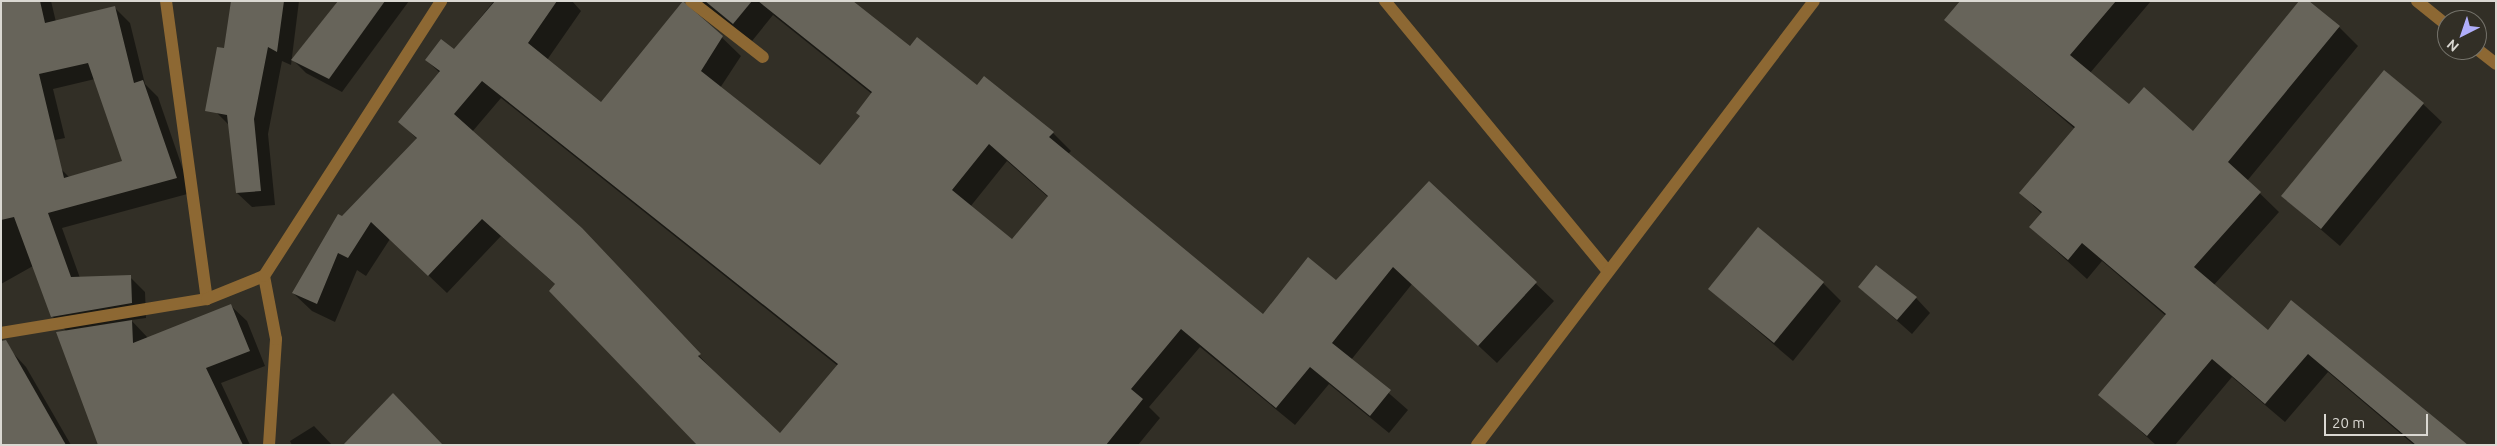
<!DOCTYPE html>
<style>
body{margin:0}
#map{position:relative;width:2497px;height:446px;overflow:hidden;background:#322f26;font-family:Ubuntu,sans-serif}
div>[style]{position:absolute}
.shadow>*{inset:0;background:#0007}
.building>*{inset:0;background:#67645a}
.minor>*{height:12px;margin:-6px;padding:0 6px;transform-origin:6px;border-radius:6px;background:#8d6833}
span{translate:-50% -50%;white-space:nowrap;text-align:center;line-height:1.15;-webkit-text-stroke:4px #322f26;paint-order:stroke}
.frame{position:absolute;inset:0;border:2px solid #dad8d2;pointer-events:none}
.north{position:absolute;left:2437px;top:10px;width:50px;height:50px;box-sizing:border-box;background:#322f26;border:1px solid #75736b;border-radius:50%;rotate:221deg;font-size:14px;font-weight:700;line-height:20px;text-align:center;color:#dad8d2}
.north::after{content:'';display:block;margin:auto;width:18px;height:22px;background:#b0aefa;clip-path:polygon(50% 0,100% 100%,50% 72%,0 100%)}
.scale{position:absolute;left:2324px;top:414px;width:104px;height:22px;box-sizing:border-box;border:2px solid #dad8d2;border-top:0;padding-left:6px;font-size:15px;line-height:18px;white-space:nowrap;color:#dad8d2;-webkit-text-stroke:4px #322f26;paint-order:stroke}
</style>
<div id="map">
<div class="shadow">
<div style="clip-path:polygon(1px 1px,51px 1px,56px 22px,115px 8px,130px 23px,145px 84px,158px 97px,191px 193px,62px 228px,80px 278px,130px 277px,145px 292px,146px 318px,131px 320px,148px 338px,231px 306px,247px 321px,265px 366px,221px 383px,250px 445px,99px 445px,67px 332px,52px 316px,33px 266px,1px 284px,1px 192px,61px 169px,69px 177px,124px 162px,95px 79px,53px 89px,65px 138px,31px 145px)"></div>
<div style="clip-path:polygon(232px 1px,299px 1px,291px 65px,282px 61px,268px 134px,275px 205px,252px 207px,237px 193px,230px 126px,216px 112px)"></div>
<div style="clip-path:polygon(339px 1px,409px 1px,342px 92px,306px 73px,293px 60px)"></div>
<div style="clip-path:polygon(evenodd,494px 1px,572px 1px,581px 11px,547px 60px,601px 104px,684px 1px,741px 56px,720px 88px,820px 167px,861px 116px,872px 94px,773px 15px,752px 41px,697px 1px,849px 1px,910px 48px,977px 87px,984px 78px,1053px 133px,1071px 151px,1068px 154px,1263px 315px,1337px 282px,1430px 183px,1554px 301px,1497px 363px,1412px 284px,1351px 360px,1408px 410px,1389px 433px,1329px 384px,1295px 425px,1200px 347px,1149px 407px,1160px 418px,1138px 445px,698px 445px,550px 291px,556px 285px,501px 236px,447px 293px,390px 239px,366px 276px,357px 270px,335px 322px,312px 311px,293px 293px,343px 217px,417px 139px,400px 122px,440px 73px,426px 60px,454px 50px,494px 1px,501px 98px,838px 366px,780px 434px,716px 374px,600px 248px,472px 132px,501px 98px,494px 1px,1007px 161px,1048px 197px,1012px 241px,970px 207px,1007px 161px)"></div>
<div style="clip-path:polygon(2046px 1px,2151px 1px,2090px 73px,2129px 105px,2193px 133px,2339px 27px,2358px 46px,2247px 181px,2279px 212px,2213px 286px,2268px 332px,2291px 302px,2465px 445px,2414px 445px,2328px 372px,2285px 422px,2232px 377px,2175px 445px,2156px 445px,2100px 395px,2166px 316px,2102px 261px,2087px 279px,2030px 227px,2042px 214px,2020px 193px,2075px 129px,1946px 20px)"></div>
<div style="clip-path:polygon(2423px 104px,2442px 122px,2340px 246px,2282px 196px)"></div>
<div style="clip-path:polygon(1823px 283px,1841px 301px,1793px 361px,1709px 289px)"></div>
<div style="clip-path:polygon(1859px 287px,1916px 298px,1930px 313px,1912px 334px)"></div>
<div style="clip-path:polygon(12px 352px,26px 367px,71px 445px,1px 445px)"></div>
<div style="clip-path:polygon(314px 426px,332px 445px,292px 445px,290px 441px)"></div>
</div>
<div class="building">
<div style="clip-path:polygon(evenodd,1px 1px,40px 1px,45px 23px,115px 6px,134px 83px,143px 80px,177px 178px,48px 213px,71px 277px,131px 275px,132px 303px,51px 317px,14px 217px,1px 220px,1px 1px,88px 63px,122px 161px,64px 178px,39px 74px,88px 63px)"></div>
<div style="clip-path:polygon(231px 1px,284px 1px,277px 52px,268px 47px,254px 119px,261px 191px,236px 193px,227px 115px,205px 111px,217px 47px,224px 48px)"></div>
<div style="clip-path:polygon(338px 1px,385px 1px,329px 79px,291px 60px)"></div>
<div style="clip-path:polygon(evenodd,495px 1px,557px 1px,528px 43px,601px 102px,683px 1px,723px 36px,701px 71px,820px 165px,860px 116px,856px 113px,872px 92px,758px 1px,853px 1px,910px 46px,917px 37px,977px 85px,984px 76px,1054px 132px,1049px 137px,1263px 314px,1308px 257px,1336px 280px,1429px 181px,1537px 282px,1478px 346px,1393px 267px,1332px 343px,1391px 390px,1370px 416px,1310px 367px,1276px 408px,1181px 329px,1131px 389px,1143px 399px,1106px 445px,697px 445px,549px 291px,555px 284px,482px 219px,428px 276px,371px 222px,348px 258px,338px 253px,317px 304px,292px 293px,338px 214px,342px 216px,417px 138px,398px 122px,440px 71px,425px 60px,441px 39px,454px 49px,495px 1px,482px 81px,838px 364px,780px 433px,698px 356px,701px 354px,582px 228px,454px 114px,482px 81px,495px 1px,989px 144px,1048px 196px,1012px 239px,952px 190px,989px 144px)"></div>
<div style="clip-path:polygon(705px 1px,752px 1px,733px 24px)"></div>
<div style="clip-path:polygon(1960px 1px,2116px 1px,2070px 55px,2129px 104px,2144px 87px,2193px 131px,2299px 1px,2309px 1px,2340px 26px,2228px 162px,2261px 192px,2194px 267px,2268px 330px,2291px 300px,2468px 445px,2416px 445px,2308px 354px,2265px 404px,2212px 359px,2147px 436px,2098px 395px,2166px 314px,2082px 243px,2068px 260px,2029px 227px,2042px 212px,2019px 193px,2075px 127px,1944px 20px)"></div>
<div style="clip-path:polygon(2384px 70px,2424px 103px,2321px 229px,2281px 196px)"></div>
<div style="clip-path:polygon(1758px 227px,1824px 282px,1774px 343px,1708px 289px)"></div>
<div style="clip-path:polygon(1876px 265px,1917px 297px,1897px 320px,1858px 287px)"></div>
<div style="clip-path:polygon(231px 304px,250px 351px,206px 368px,243px 445px,98px 445px,56px 332px,132px 320px,133px 343px)"></div>
<div style="clip-path:polygon(6px 340px,66px 445px,1px 445px,1px 341px)"></div>
<div style="clip-path:polygon(393px 393px,443px 445px,343px 445px)"></div>
</div>
<div class="minor">
<div style="left:166px;top:1px;width:301px;rotate:82.2deg"></div>
<div style="left:691px;top:1px;width:91px;rotate:37.9deg"></div>
<div style="left:1385px;top:1px;width:349px;rotate:50.5deg"></div>
<div style="left:2417px;top:1px;width:38px;rotate:39deg"></div>
<div style="left:2477px;top:49px;width:24px;rotate:38deg"></div>
<div style="left:1px;top:333px;width:209px;rotate:-9.4deg"></div>
<div style="left:207px;top:299px;width:61px;rotate:-22deg"></div>
<div style="left:269px;top:445px;width:106px;rotate:-86.2deg"></div>
<div style="left:276px;top:339px;width:64px;rotate:-100.8deg"></div>
<div style="left:264px;top:276px;width:327px;rotate:-57.2deg"></div>
<div style="left:1477px;top:445px;width:557px;rotate:-52.8deg"></div>
</div>
<div class="frame"></div>
<div class="north">N</div>
<div class="scale">20 m</div>
</div>
